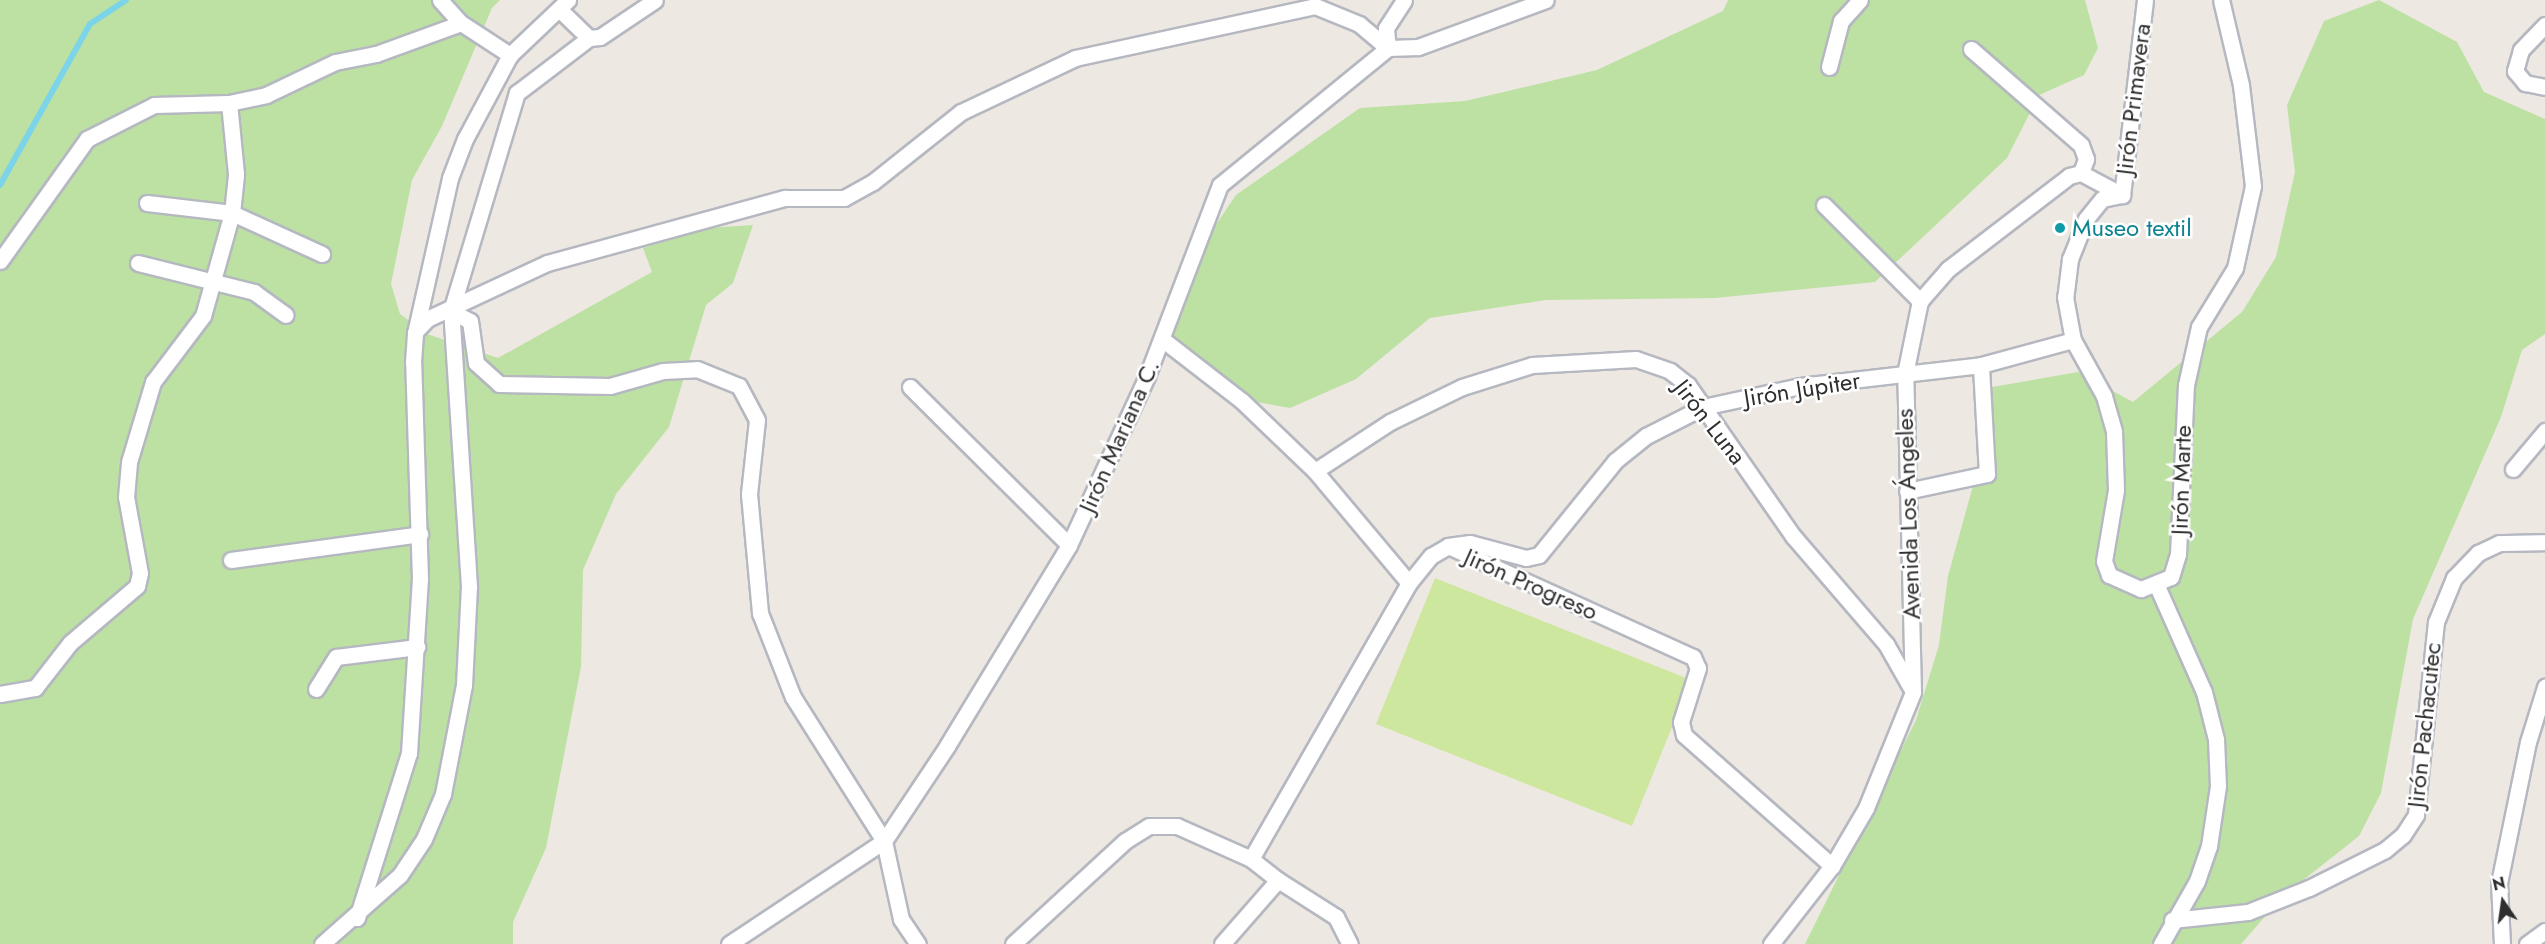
<!DOCTYPE html>
<meta charset="utf-8">
<style>
body{margin:0}
#map{position:relative;width:2545px;height:944px;overflow:hidden;background:#eee8e2;font-family:Jost,sans-serif}
div>[style]{position:absolute}
.green>*{inset:0;background:#bce1a2}
.pitch>*{inset:0;background:#cee79f}
.stream>*{height:6px;margin:-3px;padding:0 3px;transform-origin:3px;border-radius:3px;background:#7cd4e9}
.roads{filter:drop-shadow(2px 0 #b5b8c0) drop-shadow(-2px 0 #b5b8c0) drop-shadow(0 2px #b5b8c0) drop-shadow(0 -2px #b5b8c0)}
.minor>*{height:15px;margin:-7.5px;padding:0 7.5px;transform-origin:7.5px;border-radius:7.5px;background:#fff}
.dots>*{width:16px;height:16px;translate:-50% -50%;box-sizing:border-box;border:3px solid #fff;border-radius:50%}
span{translate:-50% -50%;white-space:nowrap;text-align:center;line-height:1.15;-webkit-text-stroke:5px #fff;paint-order:stroke}
.street-label{font-size:24px;color:#2e2e2e}
.culture-label{font-size:24px;color:#0d838f}
.left{translate:0 -50%;text-align:left}
.north{position:absolute;left:2473px;top:872px;width:60px;height:60px;-webkit-text-stroke:4px #fff;paint-order:stroke;rotate:347deg;font-size:16px;font-weight:700;line-height:24px;text-align:center;color:#2e2e2e}
.north::after{content:'';display:block;margin:auto;width:21px;height:27px;background:#2e2e2e;clip-path:polygon(50% 0,100% 100%,50% 72%,0 100%)}
</style>
<div id="map">
<div class="green">
<div style="clip-path:polygon(0 0,500px 0,492px 8px,442px 126px,412px 180px,391px 284px,400px 314px,427px 334px,498px 358px,652px 272px,643px 248px,709px 228px,753px 225px,733px 283px,706px 305px,669px 427px,616px 494px,583px 570px,581px 667px,546px 848px,513px 922px,513px 944px,0 944px)"></div>
<div style="clip-path:polygon(1728px 0,2085px 0,2098px 48px,2084px 75px,2039px 95px,2007px 158px,1875px 282px,1715px 298px,1546px 300px,1430px 318px,1356px 379px,1290px 408px,1239px 399px,1172px 349px,1183px 273px,1236px 195px,1360px 108px,1465px 101px,1597px 70px,1723px 11px)"></div>
<div style="clip-path:polygon(2379px 0,2457px 42px,2484px 92px,2545px 119px,2545px 334px,2522px 350px,2501px 417px,2413px 619px,2381px 793px,2359px 836px,2283px 896px,2241px 944px,1805px 944px,1916px 720px,1939px 645px,1948px 576px,1979px 464px,1981px 389px,2078px 372px,2133px 402px,2242px 312px,2276px 257px,2295px 172px,2287px 105px,2324px 21px)"></div>
</div>
<div class="pitch">
<div style="clip-path:polygon(1435px 578px,1691px 680px,1632px 826px,1376px 724px)"></div>
</div>
<div class="stream">
<div style="left:0;top:185px;width:184px;rotate:-60.8deg"></div>
<div style="left:90px;top:24px;width:43px;rotate:-33.7deg"></div>
</div>
<div class="roads">
<div class="minor">
<div style="left:440px;top:0;width:31px;rotate:48deg"></div>
<div style="left:2145px;top:0;width:196px;rotate:96.7deg"></div>
<div style="left:2122px;top:195px;width:20px;rotate:169deg"></div>
<div style="left:2102px;top:199px;width:26px;rotate:129deg"></div>
<div style="left:2086px;top:219px;width:43px;rotate:111.8deg"></div>
<div style="left:2070px;top:259px;width:38px;rotate:97deg"></div>
<div style="left:2065px;top:297px;width:44px;rotate:79.5deg"></div>
<div style="left:2073px;top:340px;width:64px;rotate:61deg"></div>
<div style="left:2104px;top:396px;width:37px;rotate:74deg"></div>
<div style="left:2114px;top:432px;width:58px;rotate:88deg"></div>
<div style="left:2116px;top:490px;width:72px;rotate:99.6deg"></div>
<div style="left:2104px;top:561px;width:15px;rotate:70deg"></div>
<div style="left:2109px;top:575px;width:35px;rotate:24deg"></div>
<div style="left:2141px;top:589px;width:32px;rotate:-22deg"></div>
<div style="left:2171px;top:577px;width:24px;rotate:-73deg"></div>
<div style="left:2178px;top:554px;width:169px;rotate:-87.3deg"></div>
<div style="left:2186px;top:385px;width:59px;rotate:-77.4deg"></div>
<div style="left:2199px;top:327px;width:69px;rotate:-58.6deg"></div>
<div style="left:2235px;top:268px;width:84px;rotate:-77.6deg"></div>
<div style="left:2253px;top:186px;width:102px;rotate:-96.8deg"></div>
<div style="left:2241px;top:85px;width:87px;rotate:-103.2deg"></div>
<div style="left:561px;top:11px;width:39px;rotate:44deg"></div>
<div style="left:589px;top:38px;width:11px;rotate:-5deg"></div>
<div style="left:600px;top:37px;width:66px;rotate:-33.9deg"></div>
<div style="left:2545px;top:25px;width:35px;rotate:134deg"></div>
<div style="left:2521px;top:50px;width:22px;rotate:106deg"></div>
<div style="left:2515px;top:71px;width:16px;rotate:50deg"></div>
<div style="left:2525px;top:83px;width:20px;rotate:11deg"></div>
<div style="left:1388px;top:48px;width:20px;rotate:-96deg"></div>
<div style="left:1386px;top:28px;width:33px;rotate:-57deg"></div>
<div style="left:1971px;top:49px;width:146px;rotate:41.1deg"></div>
<div style="left:2081px;top:145px;width:15px;rotate:70deg"></div>
<div style="left:2086px;top:159px;width:15px;rotate:110deg"></div>
<div style="left:1829px;top:67px;width:48px;rotate:-75.4deg"></div>
<div style="left:1841px;top:21px;width:28px;rotate:-48deg"></div>
<div style="left:147px;top:203px;width:86px;rotate:6.7deg"></div>
<div style="left:232px;top:213px;width:99px;rotate:24.5deg"></div>
<div style="left:1824px;top:205px;width:136px;rotate:45deg"></div>
<div style="left:0;top:261px;width:150px;rotate:-54.5deg"></div>
<div style="left:87px;top:139px;width:75px;rotate:-26.9deg"></div>
<div style="left:154px;top:105px;width:75px;rotate:-1.5deg"></div>
<div style="left:229px;top:103px;width:38px;rotate:-12deg"></div>
<div style="left:266px;top:95px;width:76px;rotate:-25.6deg"></div>
<div style="left:335px;top:62px;width:42px;rotate:-11deg"></div>
<div style="left:376px;top:54px;width:90px;rotate:-20deg"></div>
<div style="left:461px;top:23px;width:59px;rotate:33.1deg"></div>
<div style="left:138px;top:263px;width:120px;rotate:14deg"></div>
<div style="left:254px;top:292px;width:39px;rotate:36deg"></div>
<div style="left:451px;top:311px;width:21px;rotate:28deg"></div>
<div style="left:470px;top:321px;width:42px;rotate:81.9deg"></div>
<div style="left:476px;top:363px;width:31px;rotate:42deg"></div>
<div style="left:499px;top:384px;width:111px;rotate:1deg"></div>
<div style="left:610px;top:386px;width:55px;rotate:-15.8deg"></div>
<div style="left:663px;top:371px;width:34px;rotate:-3deg"></div>
<div style="left:697px;top:369px;width:45px;rotate:22deg"></div>
<div style="left:739px;top:386px;width:38px;rotate:62deg"></div>
<div style="left:757px;top:420px;width:74px;rotate:96.2deg"></div>
<div style="left:749px;top:494px;width:120px;rotate:84.7deg"></div>
<div style="left:760px;top:613px;width:90px;rotate:68.6deg"></div>
<div style="left:793px;top:697px;width:170px;rotate:57.7deg"></div>
<div style="left:884px;top:841px;width:80px;rotate:77.7deg"></div>
<div style="left:901px;top:919px;width:30px;rotate:56deg"></div>
<div style="left:416px;top:329px;width:155px;rotate:-77.3deg"></div>
<div style="left:450px;top:178px;width:42px;rotate:-69deg"></div>
<div style="left:465px;top:139px;width:95px;rotate:-61.8deg"></div>
<div style="left:510px;top:55px;width:80px;rotate:-43.5deg"></div>
<div style="left:1162px;top:339px;width:101px;rotate:37.8deg"></div>
<div style="left:1242px;top:401px;width:101px;rotate:43.8deg"></div>
<div style="left:1315px;top:471px;width:146px;rotate:50deg"></div>
<div style="left:1409px;top:583px;width:35px;rotate:-51deg"></div>
<div style="left:1431px;top:556px;width:20px;rotate:-30deg"></div>
<div style="left:1448px;top:546px;width:269px;rotate:24.4deg"></div>
<div style="left:1693px;top:657px;width:12px;rotate:66deg"></div>
<div style="left:1698px;top:668px;width:57px;rotate:107.5deg"></div>
<div style="left:1681px;top:722px;width:13px;rotate:77deg"></div>
<div style="left:1684px;top:735px;width:198px;rotate:41.5deg"></div>
<div style="left:910px;top:387px;width:224px;rotate:44.8deg"></div>
<div style="left:2513px;top:469px;width:50px;rotate:-49.9deg"></div>
<div style="left:1315px;top:471px;width:90px;rotate:-33.2deg"></div>
<div style="left:1390px;top:422px;width:80px;rotate:-25.9deg"></div>
<div style="left:1462px;top:387px;width:73px;rotate:-17.4deg"></div>
<div style="left:1532px;top:365px;width:104px;rotate:-3.3deg"></div>
<div style="left:1636px;top:359px;width:36px;rotate:19deg"></div>
<div style="left:1670px;top:371px;width:23px;rotate:38deg"></div>
<div style="left:1688px;top:385px;width:184px;rotate:55.2deg"></div>
<div style="left:1793px;top:536px;width:143px;rotate:49.3deg"></div>
<div style="left:1886px;top:644px;width:51px;rotate:60.4deg"></div>
<div style="left:1907px;top:491px;width:82px;rotate:-12deg"></div>
<div style="left:1987px;top:474px;width:109px;rotate:-93.2deg"></div>
<div style="left:1448px;top:546px;width:22px;rotate:-8deg"></div>
<div style="left:1470px;top:543px;width:58px;rotate:15deg"></div>
<div style="left:1526px;top:558px;width:13px;rotate:-13deg"></div>
<div style="left:1539px;top:555px;width:121px;rotate:-51deg"></div>
<div style="left:1615px;top:461px;width:40px;rotate:-39deg"></div>
<div style="left:1646px;top:436px;width:64px;rotate:-27deg"></div>
<div style="left:1703px;top:407px;width:99px;rotate:-12.2deg"></div>
<div style="left:1800px;top:386px;width:182px;rotate:-6.6deg"></div>
<div style="left:1981px;top:365px;width:95px;rotate:-15.2deg"></div>
<div style="left:231px;top:560px;width:191px;rotate:-7.8deg"></div>
<div style="left:2157px;top:586px;width:116px;rotate:66.1deg"></div>
<div style="left:2204px;top:692px;width:49px;rotate:75.7deg"></div>
<div style="left:2216px;top:739px;width:47px;rotate:87.6deg"></div>
<div style="left:2218px;top:786px;width:61px;rotate:98.5deg"></div>
<div style="left:2209px;top:846px;width:37px;rotate:109deg"></div>
<div style="left:2197px;top:881px;width:73px;rotate:119.7deg"></div>
<div style="left:316px;top:689px;width:38px;rotate:-58deg"></div>
<div style="left:336px;top:657px;width:82px;rotate:-7deg"></div>
<div style="left:0;top:694px;width:36px;rotate:-10deg"></div>
<div style="left:35px;top:688px;width:57px;rotate:-52.1deg"></div>
<div style="left:70px;top:643px;width:88px;rotate:-40.4deg"></div>
<div style="left:137px;top:586px;width:13px;rotate:-77deg"></div>
<div style="left:140px;top:573px;width:77px;rotate:-100.4deg"></div>
<div style="left:126px;top:497px;width:35px;rotate:-85deg"></div>
<div style="left:129px;top:462px;width:84px;rotate:-73.3deg"></div>
<div style="left:153px;top:382px;width:83px;rotate:-52.9deg"></div>
<div style="left:203px;top:316px;width:107px;rotate:-74.3deg"></div>
<div style="left:232px;top:213px;width:39px;rotate:-84deg"></div>
<div style="left:236px;top:174px;width:71px;rotate:-95.6deg"></div>
<div style="left:1251px;top:859px;width:34px;rotate:38deg"></div>
<div style="left:357px;top:918px;width:173px;rotate:-72.5deg"></div>
<div style="left:409px;top:753px;width:174px;rotate:-86.4deg"></div>
<div style="left:420px;top:579px;width:217px;rotate:-91.8deg"></div>
<div style="left:413px;top:362px;width:30px;rotate:-86deg"></div>
<div style="left:415px;top:332px;width:18px;rotate:-47deg"></div>
<div style="left:427px;top:319px;width:132px;rotate:-25deg"></div>
<div style="left:547px;top:263px;width:247px;rotate:-15.3deg"></div>
<div style="left:785px;top:198px;width:59px"></div>
<div style="left:844px;top:198px;width:33px;rotate:-29deg"></div>
<div style="left:873px;top:182px;width:112px;rotate:-38.5deg"></div>
<div style="left:961px;top:112px;width:126px;rotate:-25.3deg"></div>
<div style="left:1075px;top:58px;width:246px;rotate:-12.2deg"></div>
<div style="left:1315px;top:6px;width:48px;rotate:22.2deg"></div>
<div style="left:1359px;top:24px;width:38px;rotate:40deg"></div>
<div style="left:2172px;top:920px;width:76px;rotate:-6deg"></div>
<div style="left:2248px;top:912px;width:66px;rotate:-21.5deg"></div>
<div style="left:2309px;top:888px;width:85px;rotate:-26.6deg"></div>
<div style="left:2385px;top:850px;width:23px;rotate:-40deg"></div>
<div style="left:2403px;top:835px;width:24px;rotate:-57deg"></div>
<div style="left:2416px;top:815px;width:194px;rotate:-84.1deg"></div>
<div style="left:2436px;top:622px;width:48px;rotate:-67.8deg"></div>
<div style="left:2454px;top:578px;width:35px;rotate:-46deg"></div>
<div style="left:2478px;top:553px;width:23px;rotate:-25deg"></div>
<div style="left:2499px;top:543px;width:46px;rotate:-1.2deg"></div>
<div style="left:322px;top:944px;width:104px;rotate:-41.5deg"></div>
<div style="left:400px;top:875px;width:43px;rotate:-56.3deg"></div>
<div style="left:424px;top:839px;width:49px;rotate:-67.1deg"></div>
<div style="left:443px;top:794px;width:111px;rotate:-79.1deg"></div>
<div style="left:464px;top:685px;width:99px;rotate:-87.1deg"></div>
<div style="left:469px;top:586px;width:276px;rotate:-93.7deg"></div>
<div style="left:451px;top:311px;width:228px;rotate:-73.2deg"></div>
<div style="left:517px;top:93px;width:91px;rotate:-37.4deg"></div>
<div style="left:729px;top:944px;width:186px;rotate:-33.6deg"></div>
<div style="left:884px;top:841px;width:114px;rotate:-56.4deg"></div>
<div style="left:947px;top:746px;width:235px;rotate:-58.7deg"></div>
<div style="left:1069px;top:545px;width:186px;rotate:-65.2deg"></div>
<div style="left:1147px;top:376px;width:204px;rotate:-69.1deg"></div>
<div style="left:1220px;top:185px;width:217px;rotate:-39.2deg"></div>
<div style="left:1388px;top:48px;width:30px;rotate:-2deg"></div>
<div style="left:1418px;top:47px;width:136px;rotate:-20.2deg"></div>
<div style="left:1013px;top:944px;width:152px;rotate:-42.6deg"></div>
<div style="left:1125px;top:841px;width:28px;rotate:-32deg"></div>
<div style="left:1149px;top:826px;width:28px"></div>
<div style="left:1177px;top:826px;width:81px;rotate:24deg"></div>
<div style="left:1251px;top:859px;width:318px;rotate:-60.2deg"></div>
<div style="left:1222px;top:944px;width:85px;rotate:-48.8deg"></div>
<div style="left:1278px;top:880px;width:69px;rotate:32.5deg"></div>
<div style="left:1336px;top:917px;width:30px;rotate:63deg"></div>
<div style="left:1771px;top:944px;width:99px;rotate:-52deg"></div>
<div style="left:1832px;top:866px;width:67px;rotate:-59.6deg"></div>
<div style="left:1866px;top:808px;width:125px;rotate:-67.9deg"></div>
<div style="left:1913px;top:692px;width:318px;rotate:-91.4deg"></div>
<div style="left:1905px;top:374px;width:75px;rotate:-78.4deg"></div>
<div style="left:1920px;top:301px;width:43px;rotate:-48.8deg"></div>
<div style="left:1948px;top:269px;width:153px;rotate:-37.5deg"></div>
<div style="left:2069px;top:176px;width:12px;rotate:-14deg"></div>
<div style="left:2081px;top:173px;width:47px;rotate:28.2deg"></div>
<div style="left:2502px;top:944px;width:61px;rotate:-92.8deg"></div>
<div style="left:2499px;top:883px;width:144px;rotate:-78.4deg"></div>
<div style="left:2528px;top:742px;width:58px;rotate:-72.8deg"></div>
<div style="left:2527px;top:944px;width:22px;rotate:-36deg"></div>
</div>
</div>
<div class="dots">
<div style="left:2060px;top:228px;background:#0f9aa8"></div>
</div>
<div class="street-label">
<span style="left:2133px;top:99px;rotate:-83deg">Jirón Primavera</span>
<span style="left:1802px;top:389px;rotate:-9deg">Jirón Júpiter</span>
<span style="left:1710px;top:422px;rotate:52deg">Jirón Luna</span>
<span style="left:1119px;top:436px;rotate:-66deg">Jirón Mariana C.</span>
<span style="left:2181px;top:480px;rotate:-88deg">Jirón Marte</span>
<span style="left:1908px;top:514px;rotate:-92deg">Avenida Los Ángeles</span>
<span style="left:1531px;top:584px;rotate:24deg">Jirón Progreso</span>
<span style="left:2424px;top:725px;rotate:-84deg">Jirón Pachacutec</span>
</div>
<div class="culture-label">
<span class="left" style="left:2072px;top:228px">Museo textil</span>
</div>
<div class="north">N</div>
</div>
